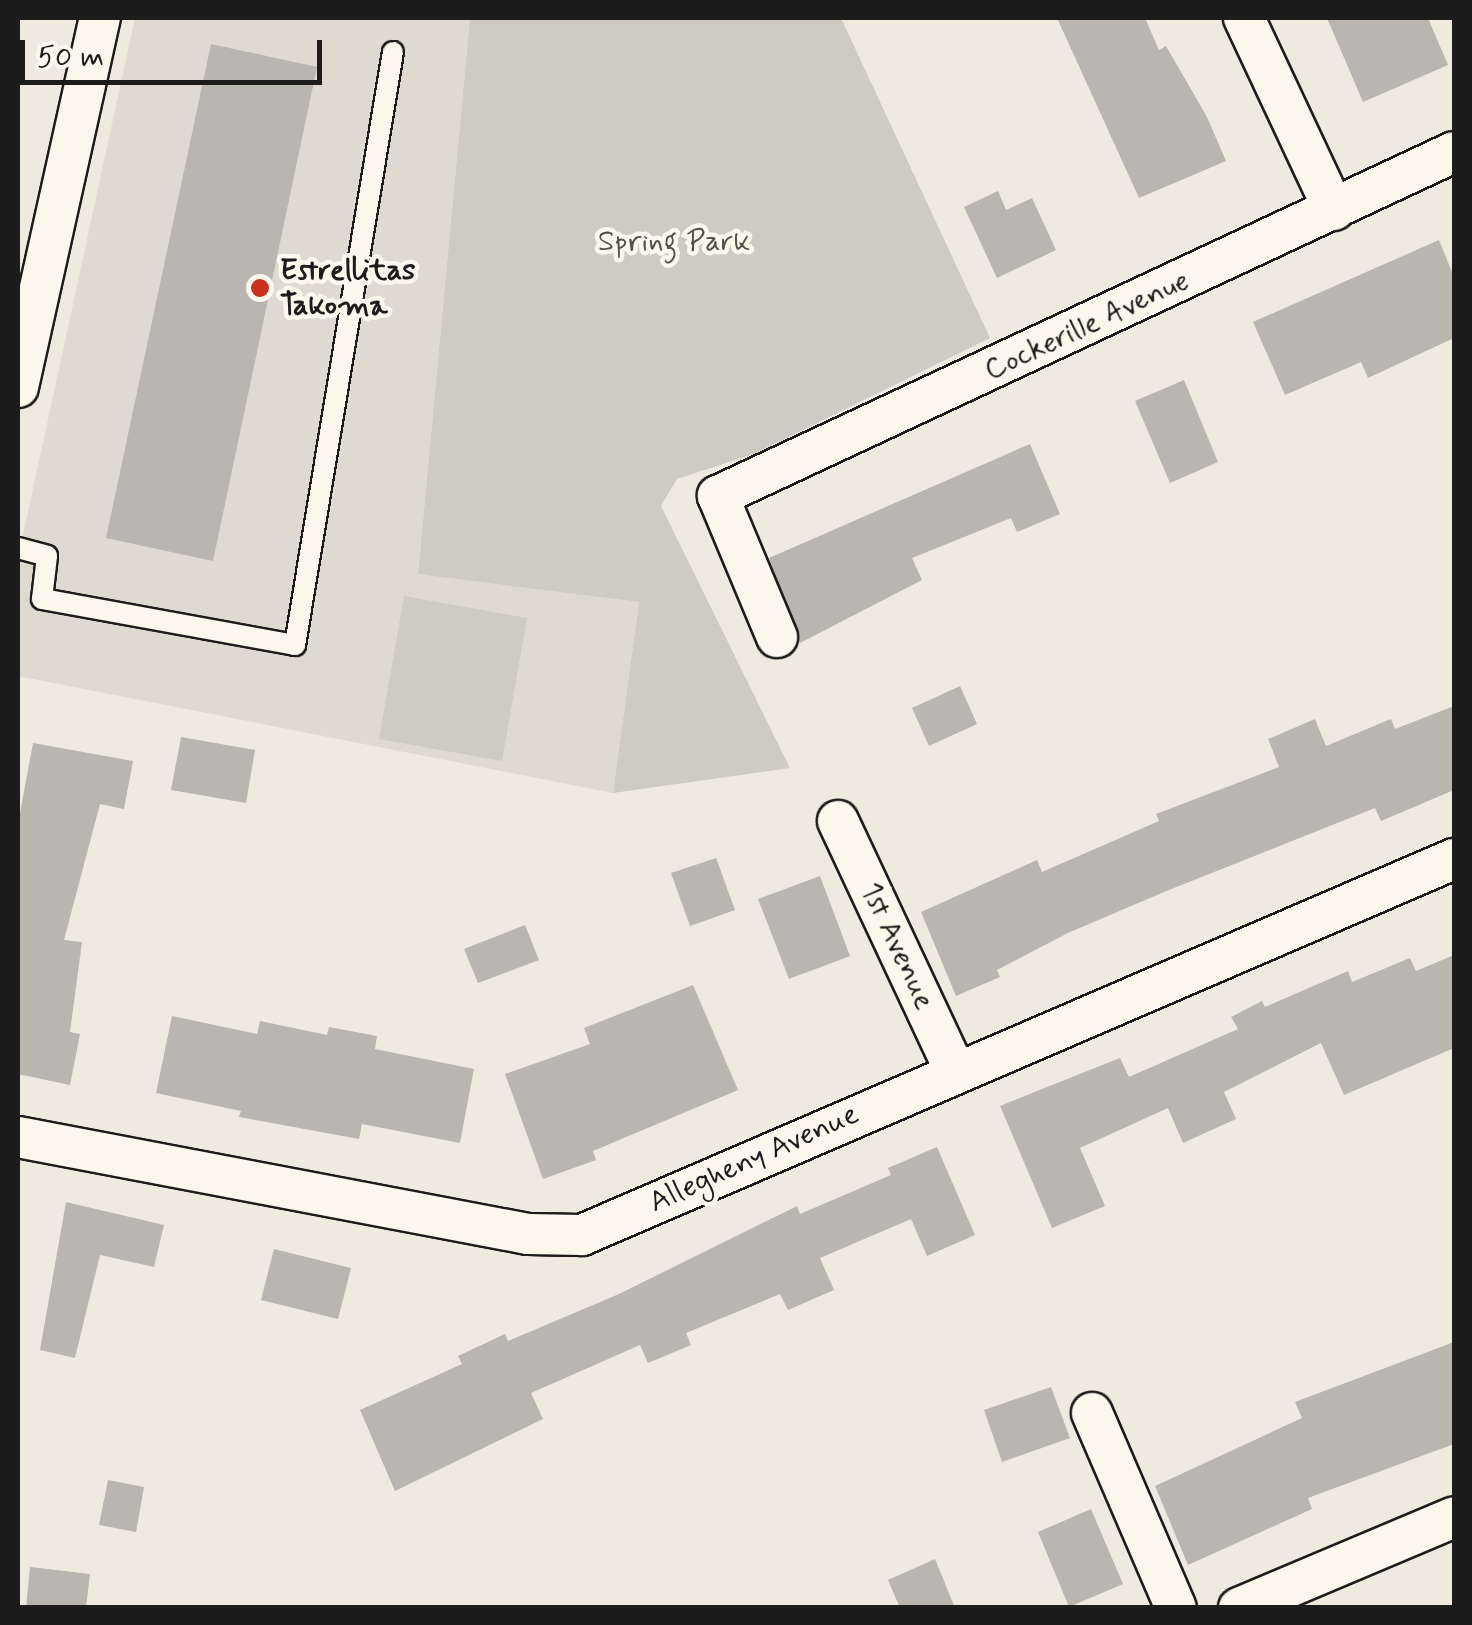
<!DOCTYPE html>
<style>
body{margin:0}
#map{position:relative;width:1472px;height:1625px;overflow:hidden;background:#eeeadf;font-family:Mynerve,sans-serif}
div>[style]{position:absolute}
.built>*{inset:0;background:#dedad1}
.green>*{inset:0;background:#ceccc2}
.building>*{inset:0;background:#b9b6af}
.roads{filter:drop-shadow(2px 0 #1c1c1c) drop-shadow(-2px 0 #1c1c1c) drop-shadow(0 2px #1c1c1c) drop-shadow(0 -2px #1c1c1c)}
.service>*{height:20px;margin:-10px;padding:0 10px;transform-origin:10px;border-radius:10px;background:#fbf7ec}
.minor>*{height:40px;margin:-20px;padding:0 20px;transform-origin:20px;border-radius:20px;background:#fbf7ec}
.dots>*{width:28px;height:28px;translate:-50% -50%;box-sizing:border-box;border:5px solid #fbf7ec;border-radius:50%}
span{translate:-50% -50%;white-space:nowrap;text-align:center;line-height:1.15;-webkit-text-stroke:9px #fbf7ec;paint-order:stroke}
.park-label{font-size:30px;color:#51514e}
.poi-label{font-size:30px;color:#1c1c1c;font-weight:700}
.left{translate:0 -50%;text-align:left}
.street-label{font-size:30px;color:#1c1c1c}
.frame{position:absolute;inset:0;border:20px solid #1c1c1c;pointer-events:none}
.scale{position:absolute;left:20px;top:40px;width:302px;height:45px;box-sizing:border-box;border:5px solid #1c1c1c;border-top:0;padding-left:12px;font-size:30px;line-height:35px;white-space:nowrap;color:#1c1c1c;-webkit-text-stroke:8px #fbf7ec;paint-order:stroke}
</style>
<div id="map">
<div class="built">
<div style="clip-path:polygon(135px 18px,470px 18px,418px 573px,639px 602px,613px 793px,18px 676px,18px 558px)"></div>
</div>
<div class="green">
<div style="clip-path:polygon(470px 18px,841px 18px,990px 338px,754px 454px,677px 479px,661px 506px,790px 768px,613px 793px,639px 602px,418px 574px)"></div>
<div style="clip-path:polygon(404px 596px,527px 618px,502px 761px,379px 739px)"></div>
</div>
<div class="building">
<div style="clip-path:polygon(1057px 18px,1145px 18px,1159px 50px,1166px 46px,1207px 117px,1226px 161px,1139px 198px)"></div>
<div style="clip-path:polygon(1327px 18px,1428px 18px,1448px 65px,1363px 102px)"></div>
<div style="clip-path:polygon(211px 44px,317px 67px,213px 561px,106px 538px)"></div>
<div style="clip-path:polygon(998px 191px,1006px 210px,1032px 198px,1056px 250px,997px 278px,964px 207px)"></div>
<div style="clip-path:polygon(1439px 240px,1454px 277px,1454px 338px,1368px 378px,1361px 362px,1285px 395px,1253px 322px)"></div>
<div style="clip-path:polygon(1184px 380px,1218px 462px,1170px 483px,1135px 401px)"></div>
<div style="clip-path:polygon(1030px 444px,1060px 514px,1017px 532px,1011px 518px,912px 558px,922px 580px,800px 643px,769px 558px)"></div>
<div style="clip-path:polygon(960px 686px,977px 724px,929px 746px,912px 708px)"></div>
<div style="clip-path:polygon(1454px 706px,1454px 790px,1381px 821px,1375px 808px,1164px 892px,1068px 933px,997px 970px,1000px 977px,956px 996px,921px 912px,1037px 860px,1042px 872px,1159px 821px,1156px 814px,1279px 767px,1268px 739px,1315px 719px,1326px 746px,1391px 719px,1395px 729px)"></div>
<div style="clip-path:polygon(181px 737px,255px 750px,246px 803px,171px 790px)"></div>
<div style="clip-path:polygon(33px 743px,133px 761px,124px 809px,100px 804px,64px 940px,82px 942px,70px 1032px,80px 1034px,70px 1085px,18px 1074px,18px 824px)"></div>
<div style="clip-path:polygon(716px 858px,735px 910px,690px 926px,671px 873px)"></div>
<div style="clip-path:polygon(820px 876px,850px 956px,789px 979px,758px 899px)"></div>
<div style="clip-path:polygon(525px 925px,539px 960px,478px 983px,464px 949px)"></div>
<div style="clip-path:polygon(1454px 955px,1454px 1048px,1344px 1095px,1321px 1043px,1224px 1092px,1236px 1119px,1183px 1143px,1168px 1108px,1080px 1148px,1105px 1206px,1052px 1228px,1000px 1106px,1120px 1058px,1129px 1077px,1238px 1029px,1231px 1017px,1262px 1001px,1265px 1007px,1348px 971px,1352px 982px,1410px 958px,1416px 971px)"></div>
<div style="clip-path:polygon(693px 985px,738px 1090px,593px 1151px,596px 1160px,543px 1179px,505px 1074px,590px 1044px,584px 1028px)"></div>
<div style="clip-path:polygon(172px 1016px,257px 1034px,260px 1021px,327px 1035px,329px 1027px,377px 1036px,375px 1049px,474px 1069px,460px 1143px,362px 1124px,359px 1139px,239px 1117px,241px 1111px,156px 1093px)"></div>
<div style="clip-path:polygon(937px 1147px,975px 1235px,927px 1256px,911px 1219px,820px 1258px,834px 1290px,788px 1310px,780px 1294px,686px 1333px,691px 1345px,648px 1363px,640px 1345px,531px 1393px,543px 1419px,395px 1491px,360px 1410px,462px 1364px,458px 1356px,505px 1334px,508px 1341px,619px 1294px,797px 1206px,800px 1214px,891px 1175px,888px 1168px)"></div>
<div style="clip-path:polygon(66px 1202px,164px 1225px,154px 1267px,100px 1255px,75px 1358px,40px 1350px)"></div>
<div style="clip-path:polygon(274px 1249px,351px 1268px,338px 1319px,261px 1300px)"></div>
<div style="clip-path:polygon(1454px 1342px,1454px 1444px,1308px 1498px,1312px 1509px,1188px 1565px,1155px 1486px,1302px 1418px,1295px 1402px)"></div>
<div style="clip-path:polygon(1051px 1387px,1070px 1438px,1002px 1462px,984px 1410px)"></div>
<div style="clip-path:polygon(108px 1480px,144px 1487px,136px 1532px,99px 1525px)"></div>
<div style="clip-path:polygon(1091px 1509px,1123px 1584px,1069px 1607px,1038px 1532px)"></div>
<div style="clip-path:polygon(935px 1559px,955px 1608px,900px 1608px,888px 1580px)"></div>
<div style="clip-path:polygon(30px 1567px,90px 1574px,86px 1608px,26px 1608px)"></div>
</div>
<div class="roads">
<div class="service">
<div style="left:18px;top:548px;width:30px;rotate:15deg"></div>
<div style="left:47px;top:556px;width:43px;rotate:96.6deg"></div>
<div style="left:42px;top:599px;width:257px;rotate:10.3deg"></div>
<div style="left:295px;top:645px;width:601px;rotate:-80.62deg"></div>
</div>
<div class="minor">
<div style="left:1244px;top:18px;width:212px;rotate:64.9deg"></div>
<div style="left:18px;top:387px;width:378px;rotate:-77.5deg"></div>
<div style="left:777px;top:637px;width:153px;rotate:-112.7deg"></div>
<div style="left:718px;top:496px;width:812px;rotate:-25.05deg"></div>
<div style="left:838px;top:821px;width:276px;rotate:64.9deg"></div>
<div style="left:18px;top:1137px;width:519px;rotate:10.77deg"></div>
<div style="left:528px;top:1234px;width:54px;rotate:1.1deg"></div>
<div style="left:582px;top:1235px;width:950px;rotate:-23.33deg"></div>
<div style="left:1092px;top:1413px;width:212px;rotate:66.7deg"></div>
<div style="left:1239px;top:1608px;width:233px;rotate:-22.9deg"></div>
</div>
</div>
<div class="dots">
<div style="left:260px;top:288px;background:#c8321e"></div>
</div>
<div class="park-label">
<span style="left:674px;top:242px">Spring Park</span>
</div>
<div class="poi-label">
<span class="left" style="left:280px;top:288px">Estrellitas<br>Takoma</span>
</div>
<div class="street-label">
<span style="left:1087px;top:326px;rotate:-25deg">Cockerille Avenue</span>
<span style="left:897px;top:946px;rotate:65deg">1st Avenue</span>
<span style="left:754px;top:1159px;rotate:-24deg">Allegheny Avenue</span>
</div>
<div class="frame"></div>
<div class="scale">50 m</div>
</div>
